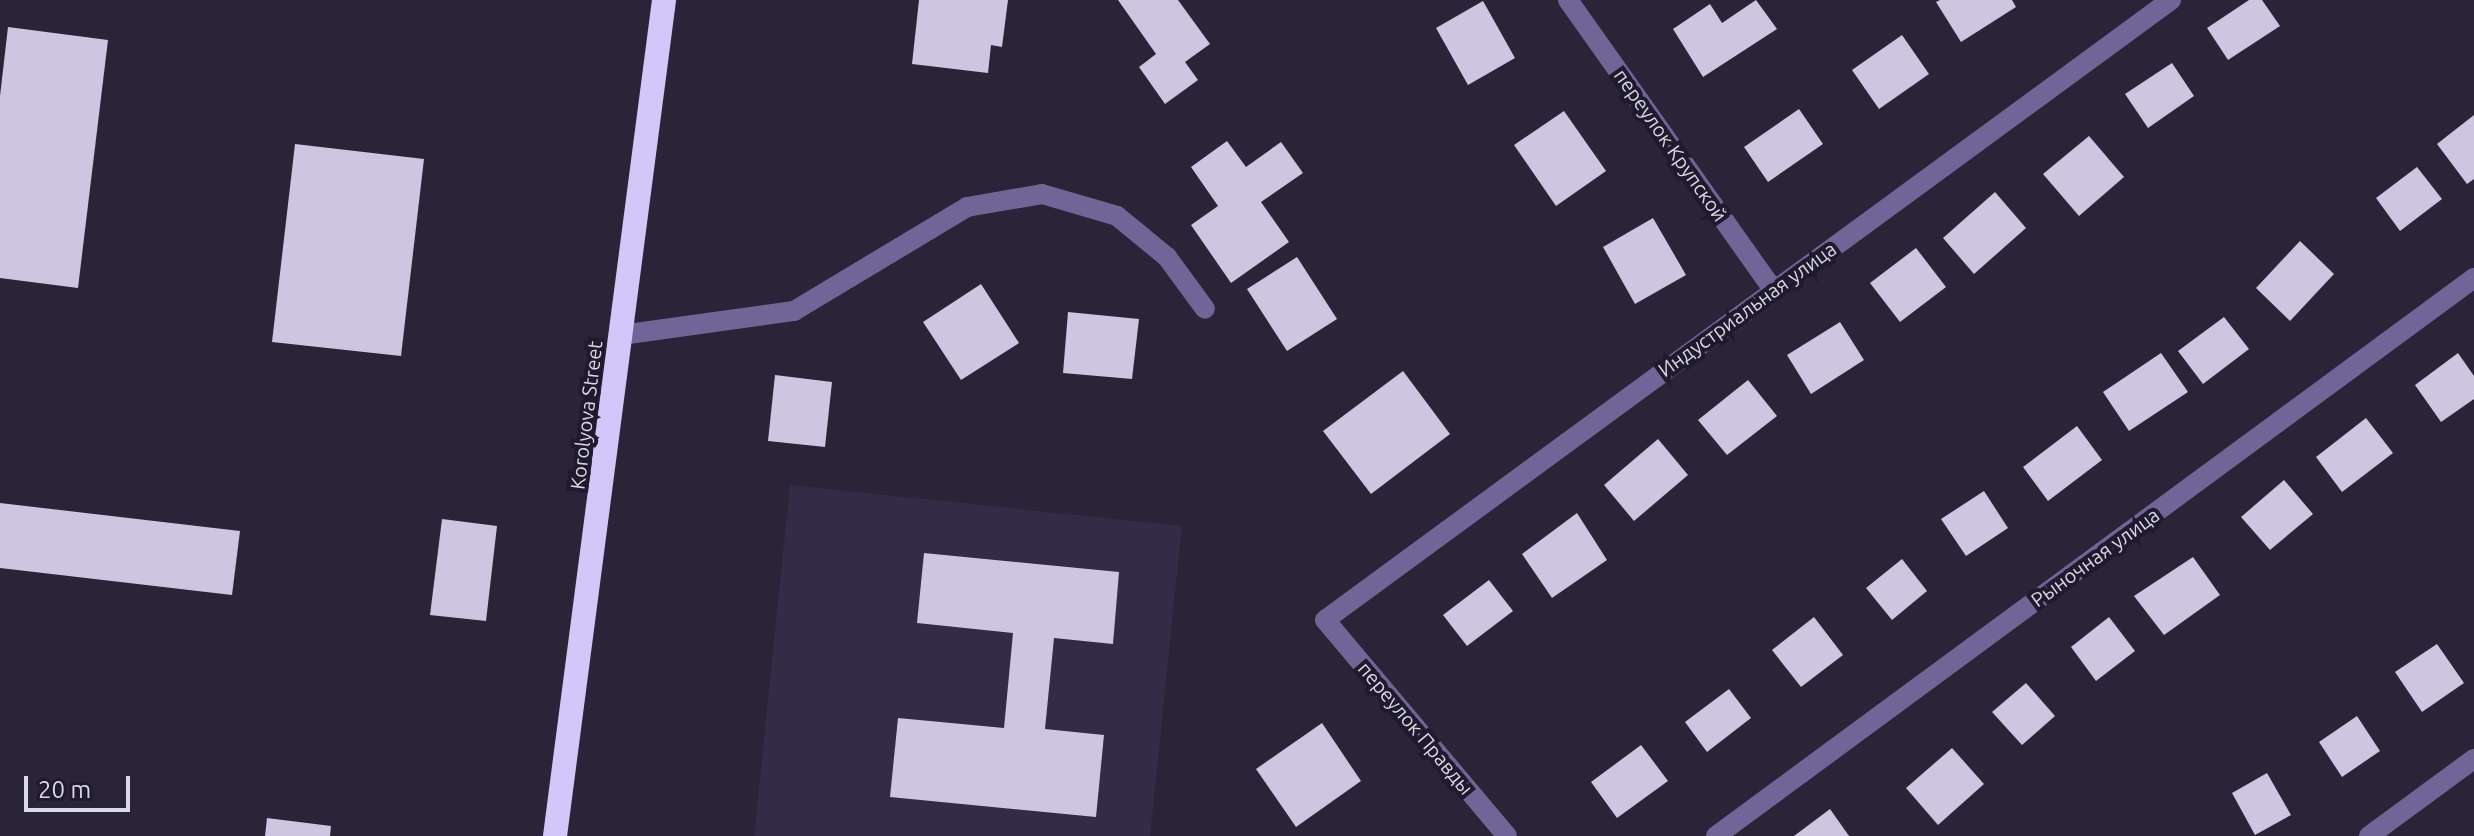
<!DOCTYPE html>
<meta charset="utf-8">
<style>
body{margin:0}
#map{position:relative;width:2474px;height:836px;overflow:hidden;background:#292438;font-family:Ubuntu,sans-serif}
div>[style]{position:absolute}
.built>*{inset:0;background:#332c46}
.building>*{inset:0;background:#ccc6e0}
.minor>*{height:20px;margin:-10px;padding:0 10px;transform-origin:10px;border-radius:10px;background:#716497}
.highway>*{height:24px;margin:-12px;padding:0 12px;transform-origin:12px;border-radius:12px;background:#d3c7fa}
span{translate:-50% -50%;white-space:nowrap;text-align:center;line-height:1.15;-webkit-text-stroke:8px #1f1a2d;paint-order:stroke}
.street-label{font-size:20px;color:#dbd8e5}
.scale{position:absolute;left:24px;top:776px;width:106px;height:36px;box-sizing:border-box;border:4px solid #dbd8e5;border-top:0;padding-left:10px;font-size:24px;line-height:28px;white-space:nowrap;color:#dbd8e5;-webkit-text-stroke:6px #1f1a2d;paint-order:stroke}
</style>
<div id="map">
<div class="built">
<div style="clip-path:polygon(790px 485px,1182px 526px,1150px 836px,754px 836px)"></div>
</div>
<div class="building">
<div style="clip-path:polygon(919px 0,1008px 0,1002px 47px,991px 45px,988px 73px,912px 64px)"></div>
<div style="clip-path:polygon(1118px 0,1178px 0,1210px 44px,1185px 62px,1198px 80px,1165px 104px,1139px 67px,1156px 54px)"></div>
<div style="clip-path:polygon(1756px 0,1777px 29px,1703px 77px,1673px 29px,1710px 4px,1722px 23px)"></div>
<div style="clip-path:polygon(1940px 0,2012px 0,2016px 7px,1961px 42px,1936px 2px)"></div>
<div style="clip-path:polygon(2249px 0,2262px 0,2280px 26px,2228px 60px,2207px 28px)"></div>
<div style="clip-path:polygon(1483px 1px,1515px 58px,1468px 85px,1436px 28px)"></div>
<div style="clip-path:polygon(8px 27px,108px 40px,78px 288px,0 278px,0 96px)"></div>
<div style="clip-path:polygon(1902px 35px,1929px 74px,1879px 109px,1852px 70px)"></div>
<div style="clip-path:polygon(2172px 63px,2194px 96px,2148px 128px,2125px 94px)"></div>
<div style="clip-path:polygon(1799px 109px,1823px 144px,1768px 182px,1744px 147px)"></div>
<div style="clip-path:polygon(1564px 111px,1606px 171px,1556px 206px,1514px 145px)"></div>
<div style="clip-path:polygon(2474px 115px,2474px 179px,2467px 184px,2437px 144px)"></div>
<div style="clip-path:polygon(2089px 136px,2124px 177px,2079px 216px,2043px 174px)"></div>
<div style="clip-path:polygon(1227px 141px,1246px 167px,1281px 142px,1303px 173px,1261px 202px,1289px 242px,1231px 283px,1191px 225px,1218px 206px,1191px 167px)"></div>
<div style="clip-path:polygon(295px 144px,424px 159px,401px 356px,272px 342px)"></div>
<div style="clip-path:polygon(2417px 167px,2442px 199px,2400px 231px,2376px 198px)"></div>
<div style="clip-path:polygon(1995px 192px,2026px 228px,1974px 274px,1943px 238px)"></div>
<div style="clip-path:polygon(1653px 218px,1686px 275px,1635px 304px,1603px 247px)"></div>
<div style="clip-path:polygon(2300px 241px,2334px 274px,2290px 321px,2256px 288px)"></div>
<div style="clip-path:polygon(1916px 248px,1946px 287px,1900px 322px,1870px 283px)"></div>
<div style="clip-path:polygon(1297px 257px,1337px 319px,1287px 351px,1247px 289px)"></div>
<div style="clip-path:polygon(981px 284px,1019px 343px,961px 380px,923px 322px)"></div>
<div style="clip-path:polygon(1068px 312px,1139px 319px,1132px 379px,1063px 373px)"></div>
<div style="clip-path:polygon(2224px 317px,2249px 349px,2203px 384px,2178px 351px)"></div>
<div style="clip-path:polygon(1840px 322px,1864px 360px,1811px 394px,1787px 355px)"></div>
<div style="clip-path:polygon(2161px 353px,2188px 392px,2129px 431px,2103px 392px)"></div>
<div style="clip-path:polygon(2458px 353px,2474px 376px,2474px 399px,2441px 422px,2415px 385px)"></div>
<div style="clip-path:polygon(1403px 371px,1450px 434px,1371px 494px,1323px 431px)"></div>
<div style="clip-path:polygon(775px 375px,832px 382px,825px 447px,768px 441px)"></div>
<div style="clip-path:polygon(1748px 380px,1777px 416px,1727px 455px,1698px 420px)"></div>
<div style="clip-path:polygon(2366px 418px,2393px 453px,2342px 492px,2316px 457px)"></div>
<div style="clip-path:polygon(2077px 426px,2102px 460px,2048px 501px,2023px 467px)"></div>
<div style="clip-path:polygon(1658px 439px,1688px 475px,1634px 521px,1604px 485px)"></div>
<div style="clip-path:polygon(2284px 480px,2313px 514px,2270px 550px,2241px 517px)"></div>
<div style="clip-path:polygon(1984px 491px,2008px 528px,1966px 556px,1941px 519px)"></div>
<div style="clip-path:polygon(0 503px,240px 531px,232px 595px,0 568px)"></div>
<div style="clip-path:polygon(1577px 513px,1607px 560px,1552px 598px,1522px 554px)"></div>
<div style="clip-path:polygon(442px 519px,497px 526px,486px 621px,430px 615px)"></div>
<div style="clip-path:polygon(924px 553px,1119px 572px,1113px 644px,1054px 638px,1045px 729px,1104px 735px,1096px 817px,890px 797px,898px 718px,1004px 728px,1013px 633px,917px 623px)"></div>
<div style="clip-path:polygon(2193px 557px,2220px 595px,2164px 635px,2134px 596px)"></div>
<div style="clip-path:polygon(1902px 559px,1927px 591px,1892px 620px,1866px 588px)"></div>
<div style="clip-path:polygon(1489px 580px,1513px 611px,1467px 646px,1443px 615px)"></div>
<div style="clip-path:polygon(1814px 617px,1843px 655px,1801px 687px,1772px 650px)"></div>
<div style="clip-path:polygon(2109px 617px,2135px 651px,2096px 681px,2071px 647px)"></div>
<div style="clip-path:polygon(2437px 644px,2464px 683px,2422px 712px,2395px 672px)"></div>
<div style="clip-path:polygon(2026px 683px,2055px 716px,2022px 745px,1992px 712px)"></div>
<div style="clip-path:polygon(1729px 689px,1751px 718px,1707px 752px,1685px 722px)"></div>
<div style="clip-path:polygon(2357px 716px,2380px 751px,2342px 777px,2319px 742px)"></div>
<div style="clip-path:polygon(1322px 723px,1361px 781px,1296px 827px,1256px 769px)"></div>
<div style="clip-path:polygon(1641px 745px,1668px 781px,1617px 818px,1591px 782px)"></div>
<div style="clip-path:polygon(1952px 748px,1984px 784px,1938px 825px,1906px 788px)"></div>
<div style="clip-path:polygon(2267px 773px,2291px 815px,2255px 835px,2232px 793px)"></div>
<div style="clip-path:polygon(1830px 809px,1849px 836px,1794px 836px)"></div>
<div style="clip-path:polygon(267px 818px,331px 826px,330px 836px,265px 836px)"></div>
</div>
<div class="minor">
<div style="left:1568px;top:0;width:355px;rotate:54.7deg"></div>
<div style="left:621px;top:335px;width:175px;rotate:-7.9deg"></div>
<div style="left:794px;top:311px;width:202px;rotate:-31deg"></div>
<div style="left:967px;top:207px;width:76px;rotate:-9.8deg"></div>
<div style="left:1042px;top:194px;width:78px;rotate:16.3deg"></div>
<div style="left:1117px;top:216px;width:65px;rotate:39.4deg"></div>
<div style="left:1167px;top:257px;width:64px;rotate:53.8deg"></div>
<div style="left:1507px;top:836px;width:282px;rotate:-130.1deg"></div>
<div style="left:1325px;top:620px;width:1049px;rotate:-36.24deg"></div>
<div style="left:1716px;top:836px;width:941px;rotate:-36.36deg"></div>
<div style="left:2369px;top:836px;width:130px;rotate:-36.3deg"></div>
</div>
<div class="highway">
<div style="left:555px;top:836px;width:843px;rotate:-82.57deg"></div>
</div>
<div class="street-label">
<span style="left:1671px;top:145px;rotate:55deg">переулок Крупской</span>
<span style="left:1747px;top:309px;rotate:-36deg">Индустриальная улица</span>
<span style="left:586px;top:415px;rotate:-83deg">Korolyova Street</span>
<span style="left:2095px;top:557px;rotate:-36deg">Рыночная улица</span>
<span style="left:1416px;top:728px;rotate:50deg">переулок Правды</span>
</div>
<div class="scale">20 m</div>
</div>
